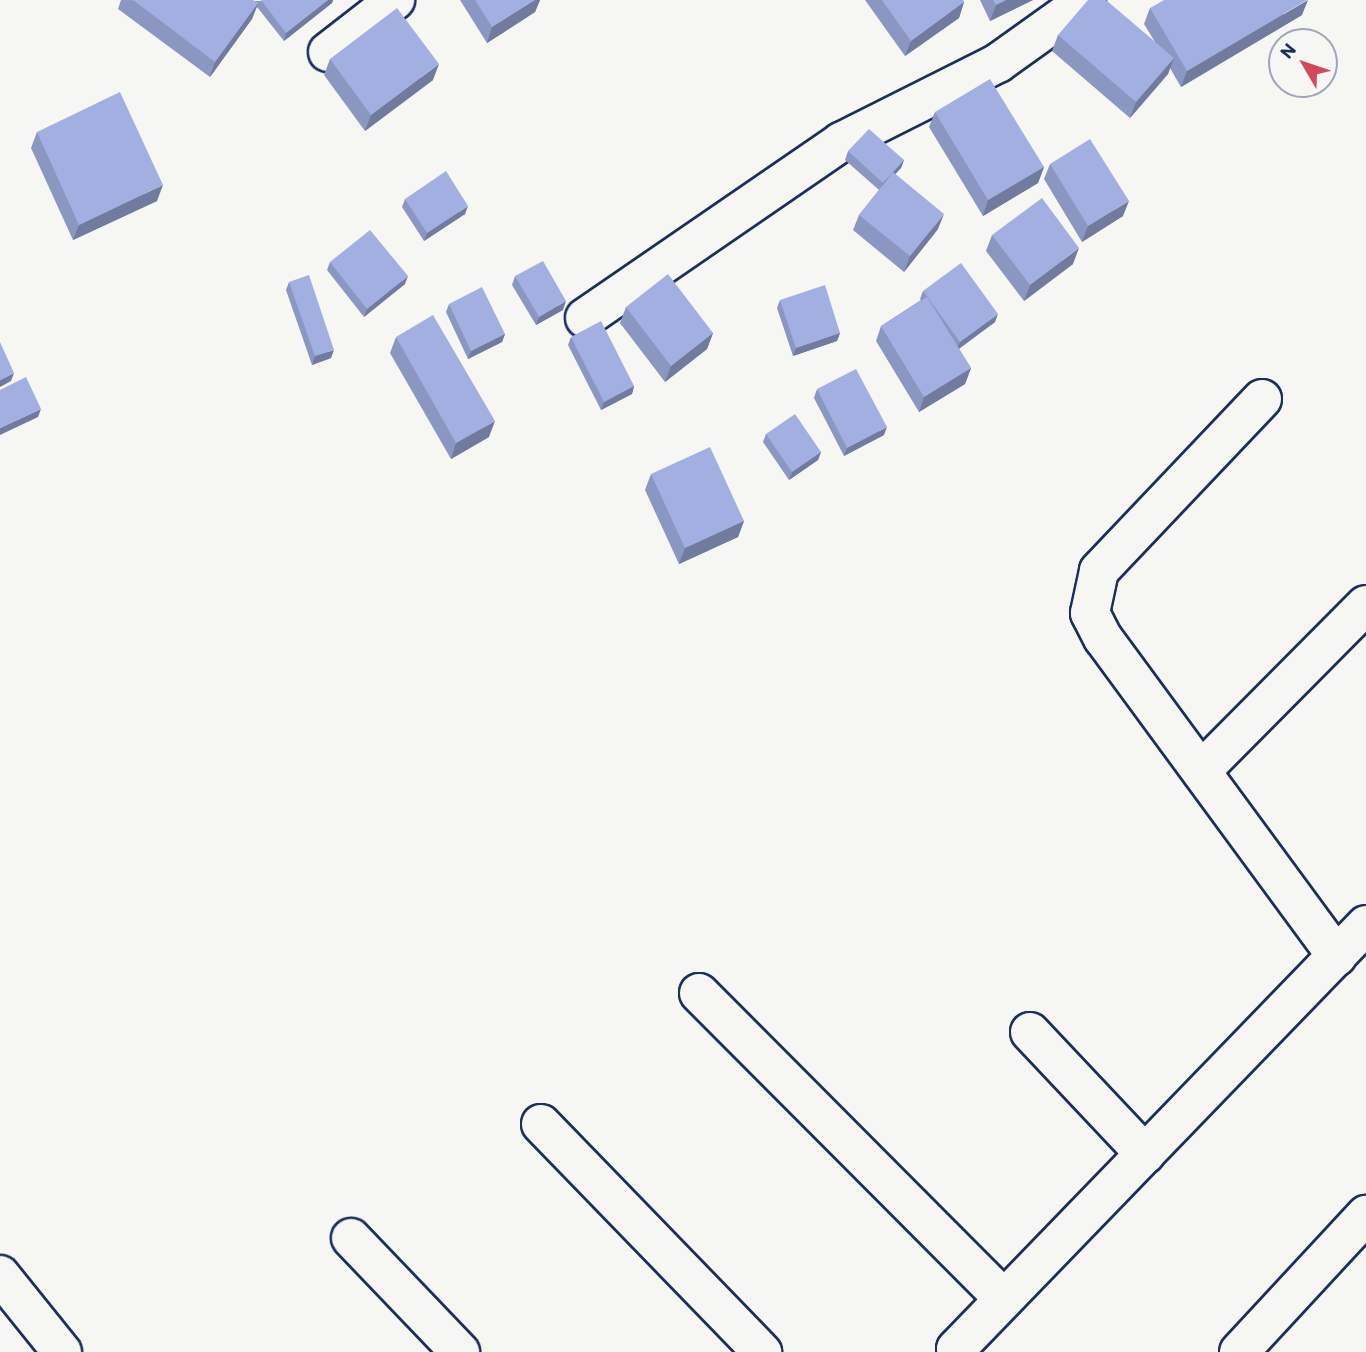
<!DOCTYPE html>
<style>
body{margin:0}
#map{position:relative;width:1366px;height:1352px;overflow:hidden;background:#f6f6f2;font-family:Itim,sans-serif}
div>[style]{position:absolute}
.roads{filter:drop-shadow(2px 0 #1b2f5e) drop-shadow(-2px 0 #1b2f5e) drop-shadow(0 2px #1b2f5e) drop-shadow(0 -2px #1b2f5e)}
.minor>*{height:38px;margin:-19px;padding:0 19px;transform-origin:19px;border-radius:19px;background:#f6f6f2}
.wall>*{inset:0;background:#8a97c1}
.shaded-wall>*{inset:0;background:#717b9d}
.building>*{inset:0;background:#a1b0e0}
span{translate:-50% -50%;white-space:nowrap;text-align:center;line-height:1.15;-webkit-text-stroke:6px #f6f6f2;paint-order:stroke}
.north{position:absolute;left:1268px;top:28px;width:70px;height:70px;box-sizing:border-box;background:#f6f6f2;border:2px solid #9ea6b7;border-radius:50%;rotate:309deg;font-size:19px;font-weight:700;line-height:28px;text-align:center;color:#1b2f5e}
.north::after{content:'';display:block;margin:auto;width:24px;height:32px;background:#d1495b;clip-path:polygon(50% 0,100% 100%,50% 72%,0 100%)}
</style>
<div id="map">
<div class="roads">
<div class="minor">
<div style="left:328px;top:52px;width:85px;rotate:-37.8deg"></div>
<div style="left:585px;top:318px;width:311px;rotate:-34.5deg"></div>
<div style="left:841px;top:142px;width:176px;rotate:-26.7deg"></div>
<div style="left:998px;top:63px;width:108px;rotate:-35.6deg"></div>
<div style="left:1262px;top:399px;width:237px;rotate:133.5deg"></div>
<div style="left:1099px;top:571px;width:43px;rotate:102.1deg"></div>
<div style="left:1090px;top:613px;width:28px;rotate:63deg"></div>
<div style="left:1103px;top:638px;width:395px;rotate:53.7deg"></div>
<div style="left:1201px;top:771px;width:234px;rotate:-45.2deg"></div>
<div style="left:699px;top:993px;width:432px;rotate:45.1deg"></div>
<div style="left:1030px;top:1032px;width:168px;rotate:46.7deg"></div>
<div style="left:541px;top:1124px;width:318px;rotate:45.9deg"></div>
<div style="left:351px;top:1238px;width:158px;rotate:46.3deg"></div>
<div style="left:0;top:1275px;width:99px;rotate:51.2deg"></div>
<div style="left:959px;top:1352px;width:4px;rotate:-135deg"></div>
<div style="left:956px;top:1349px;width:590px;rotate:-45.96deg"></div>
<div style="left:1239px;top:1352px;width:187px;rotate:-47.2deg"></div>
</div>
</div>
<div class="wall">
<div style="clip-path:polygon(121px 0,254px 1px,333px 0,332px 3px,284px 41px,257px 7px,252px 19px,210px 77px,118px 9px)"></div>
<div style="clip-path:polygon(460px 0,540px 0,535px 12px,487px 43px)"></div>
<div style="clip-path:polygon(865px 0,963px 0,964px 2px,959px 18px,905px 56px)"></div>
<div style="clip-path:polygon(980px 0,1033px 0,990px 21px)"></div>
<div style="clip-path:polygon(1150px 8px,1302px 15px,1181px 87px,1170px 68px,1168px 74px,1130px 118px,1052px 51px,1058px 35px,1155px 42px,1144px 24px)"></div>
<div style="clip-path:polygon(330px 59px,433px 80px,365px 131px,324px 75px)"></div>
<div style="clip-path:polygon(935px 112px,1044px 167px,1038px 183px,983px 216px,929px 127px)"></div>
<div style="clip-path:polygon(37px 132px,157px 201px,73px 240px,31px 148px)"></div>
<div style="clip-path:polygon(848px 151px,904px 160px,901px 168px,895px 174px,938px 229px,904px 272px,853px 230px,859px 215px,879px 190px,845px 160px)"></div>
<div style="clip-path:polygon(1050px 164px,1123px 216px,1082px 242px,1044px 179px)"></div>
<div style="clip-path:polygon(405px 199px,465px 214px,424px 241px,402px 207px)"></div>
<div style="clip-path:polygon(992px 235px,1073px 264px,1024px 301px,986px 251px)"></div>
<div style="clip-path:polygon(330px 262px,405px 284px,364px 317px,327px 270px)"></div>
<div style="clip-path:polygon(515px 276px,563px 310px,536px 325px,512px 285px)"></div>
<div style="clip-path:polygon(289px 282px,331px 358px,312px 365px,286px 290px)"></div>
<div style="clip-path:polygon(923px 291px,995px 322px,959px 349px,971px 368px,965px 384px,919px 412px,876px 341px,881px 326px,921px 300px,920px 299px)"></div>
<div style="clip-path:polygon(780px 300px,840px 333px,837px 341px,793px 356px,777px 308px)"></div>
<div style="clip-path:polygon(449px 304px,505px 334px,502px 342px,468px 359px,446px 312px)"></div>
<div style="clip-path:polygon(626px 307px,713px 333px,707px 349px,665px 382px,620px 323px)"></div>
<div style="clip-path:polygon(396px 337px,489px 437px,451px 459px,390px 353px)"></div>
<div style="clip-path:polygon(571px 337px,634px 386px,632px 394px,601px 410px,568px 345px)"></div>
<div style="clip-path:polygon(817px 389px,884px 435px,844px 456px,814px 398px)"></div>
<div style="clip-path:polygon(766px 434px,821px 452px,818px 460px,789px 480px,763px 442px)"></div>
<div style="clip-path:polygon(651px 474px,744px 521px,738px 537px,679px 564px,645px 490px)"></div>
</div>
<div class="shaded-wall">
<div style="clip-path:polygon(328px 0,333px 0,332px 3px,284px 41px,286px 33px)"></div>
<div style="clip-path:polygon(535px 0,540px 0,535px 12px,487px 43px,492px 27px)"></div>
<div style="clip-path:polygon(1006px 0,1033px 0,990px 21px,996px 5px)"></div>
<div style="clip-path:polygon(1308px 0,1302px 15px,1181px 87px,1187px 71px)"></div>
<div style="clip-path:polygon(964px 2px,959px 18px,905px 56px,911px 41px)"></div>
<div style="clip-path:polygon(258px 3px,252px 19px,210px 77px,215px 62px)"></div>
<div style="clip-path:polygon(1174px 58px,1168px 74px,1130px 118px,1136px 102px)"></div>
<div style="clip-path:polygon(439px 64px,433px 80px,365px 131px,371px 115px)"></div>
<div style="clip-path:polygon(904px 160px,901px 168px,880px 191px,883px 183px)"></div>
<div style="clip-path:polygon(1044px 167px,1038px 183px,983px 216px,988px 200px)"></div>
<div style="clip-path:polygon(163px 185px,157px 201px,73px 240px,79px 225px)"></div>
<div style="clip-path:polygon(1129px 201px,1123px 216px,1082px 242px,1088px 226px)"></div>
<div style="clip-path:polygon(468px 206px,465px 214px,424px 241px,427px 233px)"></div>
<div style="clip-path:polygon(944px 214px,938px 229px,904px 272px,910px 256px)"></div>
<div style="clip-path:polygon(1079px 248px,1073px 264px,1024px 301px,1030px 285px)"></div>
<div style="clip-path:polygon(408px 276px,405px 284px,364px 317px,367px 309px)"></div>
<div style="clip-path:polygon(566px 301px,563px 310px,536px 325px,539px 317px)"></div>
<div style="clip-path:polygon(998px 314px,995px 322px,957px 350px,960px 342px)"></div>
<div style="clip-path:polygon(713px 333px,707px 349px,665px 382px,671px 366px)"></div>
<div style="clip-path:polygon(840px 333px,837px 341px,793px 356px,796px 348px)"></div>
<div style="clip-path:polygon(505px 334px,502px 342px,468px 359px,471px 351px)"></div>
<div style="clip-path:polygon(334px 350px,331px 358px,312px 365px,315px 356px)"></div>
<div style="clip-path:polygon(971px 368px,965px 384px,919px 412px,924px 397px)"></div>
<div style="clip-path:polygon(14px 373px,11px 381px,0 387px,0 380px)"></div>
<div style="clip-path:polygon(634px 386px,632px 394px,601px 410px,604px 402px)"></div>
<div style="clip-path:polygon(41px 409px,38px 417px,0 435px,0 428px)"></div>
<div style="clip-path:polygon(495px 421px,489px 437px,451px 459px,456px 443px)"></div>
<div style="clip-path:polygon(887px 427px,884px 435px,844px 456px,847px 448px)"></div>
<div style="clip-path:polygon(821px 452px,818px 460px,789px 480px,792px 472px)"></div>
<div style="clip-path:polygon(744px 521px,738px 537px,679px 564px,685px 548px)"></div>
</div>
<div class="building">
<div style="clip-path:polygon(133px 0,253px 0,258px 3px,215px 62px)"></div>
<div style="clip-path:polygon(261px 0,328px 0,286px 33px)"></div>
<div style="clip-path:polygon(475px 0,535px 0,492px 27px)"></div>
<div style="clip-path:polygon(882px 0,963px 0,964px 2px,911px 41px)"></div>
<div style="clip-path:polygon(993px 0,1006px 0,996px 5px)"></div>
<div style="clip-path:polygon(1088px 0,1106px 0,1174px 58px,1136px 102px,1058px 35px)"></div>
<div style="clip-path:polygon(1164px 0,1307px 0,1187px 71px,1150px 8px)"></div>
<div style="clip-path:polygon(397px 8px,439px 64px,371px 115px,330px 59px)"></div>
<div style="clip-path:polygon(990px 79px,1044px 167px,988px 200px,935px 112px)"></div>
<div style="clip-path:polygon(120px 92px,163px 185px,79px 225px,37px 132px)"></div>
<div style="clip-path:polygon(869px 129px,904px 160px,883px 183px,848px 151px)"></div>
<div style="clip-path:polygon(1090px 139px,1129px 201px,1088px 226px,1050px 164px)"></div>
<div style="clip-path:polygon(446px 171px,468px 206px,427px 233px,405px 199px)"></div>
<div style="clip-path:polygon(893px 172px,944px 214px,910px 256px,859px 215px)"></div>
<div style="clip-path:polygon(1042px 198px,1079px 248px,1030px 285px,992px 235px)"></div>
<div style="clip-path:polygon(370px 230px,408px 276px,367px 309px,330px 262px)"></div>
<div style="clip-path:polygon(543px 261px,566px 301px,539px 317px,515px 276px)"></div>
<div style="clip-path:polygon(961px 263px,998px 314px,960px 342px,923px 291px)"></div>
<div style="clip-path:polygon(668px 274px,713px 333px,671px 366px,626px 307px)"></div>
<div style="clip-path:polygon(309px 275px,334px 350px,315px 356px,289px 282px)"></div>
<div style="clip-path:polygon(825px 285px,840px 333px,796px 348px,780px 300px)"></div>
<div style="clip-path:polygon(482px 287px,505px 334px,471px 351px,449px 304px)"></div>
<div style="clip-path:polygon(927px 297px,971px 368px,924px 397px,881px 326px)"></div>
<div style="clip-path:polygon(433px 315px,495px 421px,456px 443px,396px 337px)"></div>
<div style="clip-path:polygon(601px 321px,634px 386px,604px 402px,571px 337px)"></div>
<div style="clip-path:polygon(0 342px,14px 373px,0 380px)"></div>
<div style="clip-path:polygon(856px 369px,887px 427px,847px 448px,817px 389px)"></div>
<div style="clip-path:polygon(26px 377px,41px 409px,0 428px,0 390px)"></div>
<div style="clip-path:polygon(795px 414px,821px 452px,792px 472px,766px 434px)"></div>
<div style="clip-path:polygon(710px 447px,744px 521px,685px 548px,651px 474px)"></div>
</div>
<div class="north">N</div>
</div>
